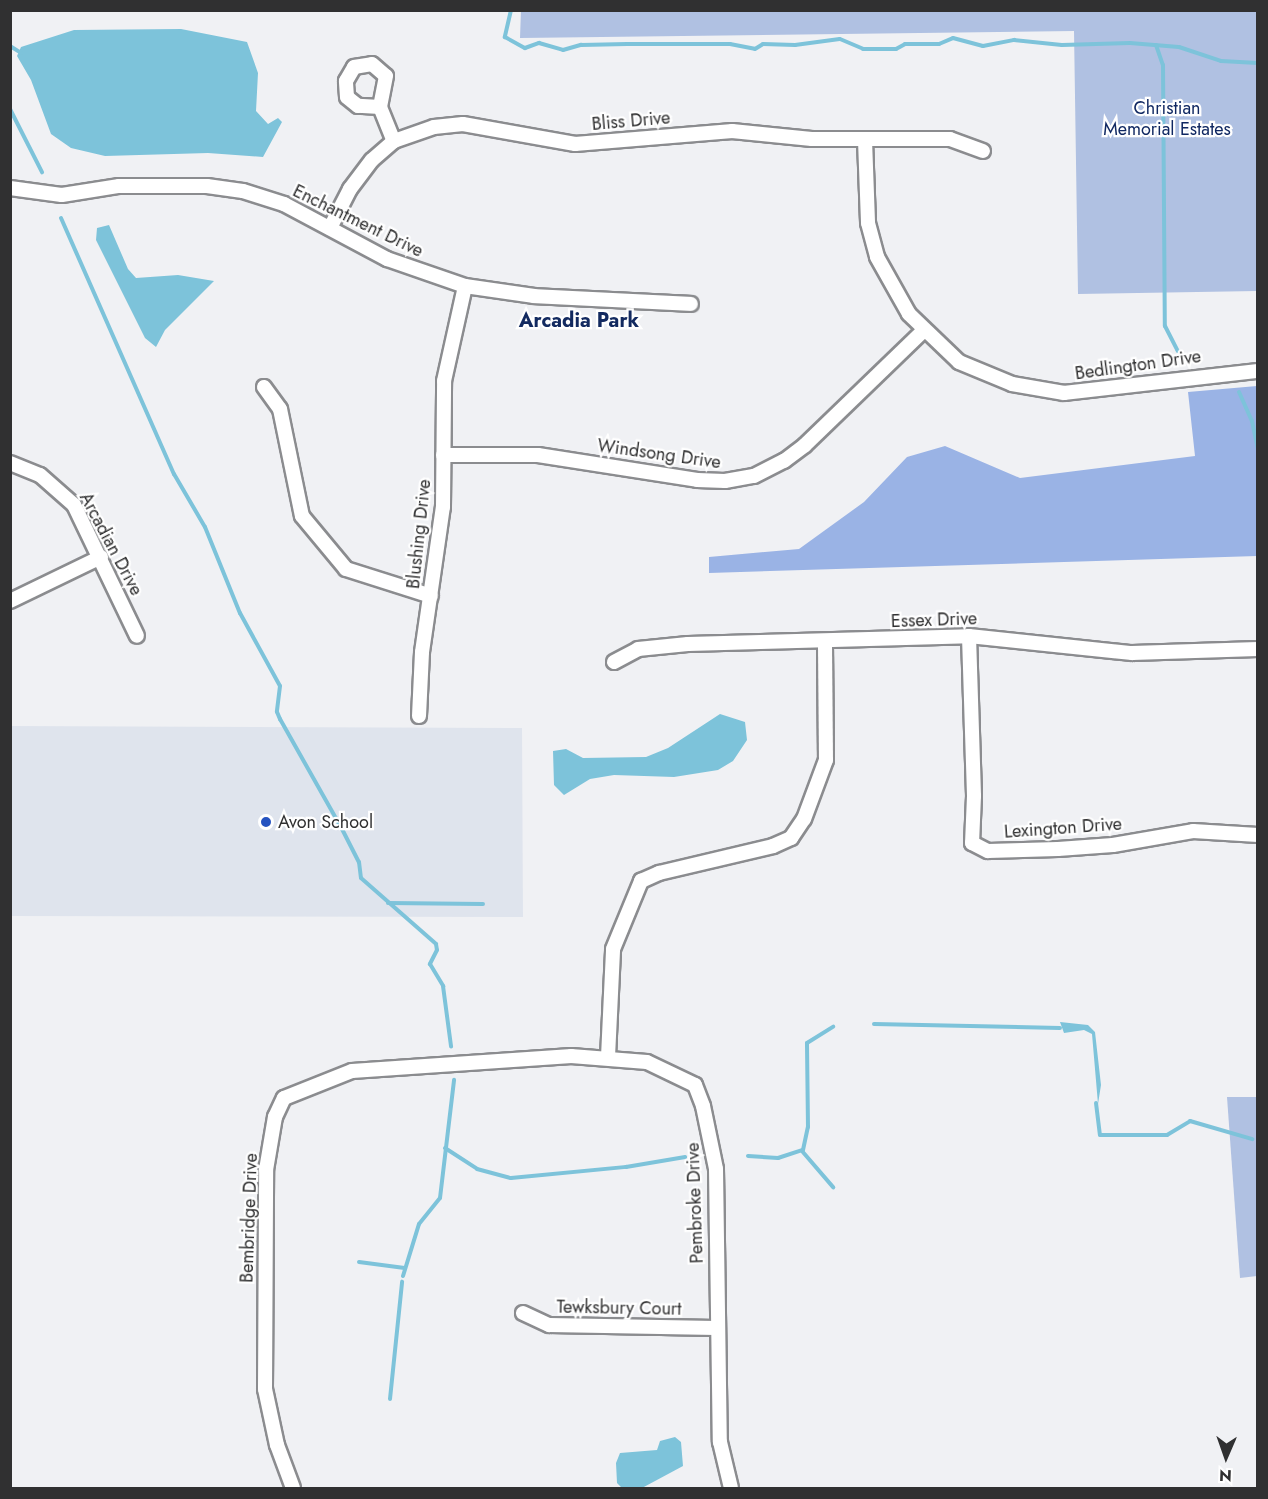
<!DOCTYPE html>
<style>
body{margin:0}
#map{position:relative;width:1268px;height:1499px;overflow:hidden;background:#f0f1f4;font-family:Jost,sans-serif}
div>[style]{position:absolute}
.built>*{inset:0;background:#dfe4ed}
.green>*{inset:0;background:#b0c1e2}
.forest>*{inset:0;background:#9ab3e5}
.water>*{inset:0;background:#7dc3da}
.stream>*{height:4px;margin:-2px;padding:0 2px;transform-origin:2px;border-radius:2px;background:#7dc3da}
.roads{filter:drop-shadow(2px 0 #8b8c8f) drop-shadow(-2px 0 #8b8c8f) drop-shadow(0 2px #8b8c8f) drop-shadow(0 -2px #8b8c8f)}
.minor>*{height:14px;margin:-7px;padding:0 7px;transform-origin:7px;border-radius:7px;background:#fff}
.dots>*{width:16px;height:16px;translate:-50% -50%;box-sizing:border-box;border:3px solid #fff;border-radius:50%}
span{translate:-50% -50%;white-space:nowrap;text-align:center;line-height:1.15;-webkit-text-stroke:4.5px #fff;paint-order:stroke}
.park-label{font-size:18px;color:#102862}
.street-label{font-size:18px;color:#303031}
.poi-label{font-size:18px;color:#303031}
.left{translate:0 -50%;text-align:left}
.neighbourhood-label{font-size:20px;color:#132a60;font-weight:700}
.frame{position:absolute;inset:0;border:12px solid #303031;pointer-events:none}
.north{position:absolute;left:1196px;top:1427px;width:60px;height:60px;-webkit-text-stroke:4px #fff;paint-order:stroke;rotate:182deg;font-size:16px;font-weight:700;line-height:24px;text-align:center;color:#303031}
.north::after{content:'';display:block;margin:auto;width:21px;height:27px;background:#303031;clip-path:polygon(50% 0,100% 100%,50% 72%,0 100%)}
</style>
<div id="map">
<div class="built">
<div style="clip-path:polygon(11px 726px,522px 728px,523px 917px,11px 916px)"></div>
</div>
<div class="green">
<div style="clip-path:polygon(521px 10px,1257px 11px,1257px 291px,1078px 294px,1074px 31px,520px 38px)"></div>
<div style="clip-path:polygon(1227px 1097px,1257px 1097px,1257px 1276px,1240px 1278px)"></div>
</div>
<div class="forest">
<div style="clip-path:polygon(1257px 386px,1257px 556px,709px 573px,709px 557px,799px 549px,864px 502px,907px 457px,945px 446px,1020px 478px,1195px 456px,1188px 392px)"></div>
</div>
<div class="water">
<div style="clip-path:polygon(181px 29px,247px 42px,258px 73px,256px 111px,268px 124px,278px 118px,282px 122px,263px 157px,208px 153px,105px 156px,71px 148px,51px 134px,31px 80px,17px 56px,21px 47px,74px 30px)"></div>
<div style="clip-path:polygon(109px 225px,128px 269px,136px 278px,178px 275px,214px 281px,165px 330px,156px 347px,145px 338px,96px 240px,97px 228px)"></div>
<div style="clip-path:polygon(720px 714px,745px 722px,747px 740px,733px 761px,718px 770px,674px 777px,614px 775px,590px 779px,564px 795px,554px 785px,553px 751px,566px 749px,583px 758px,646px 757px,668px 748px)"></div>
<div style="clip-path:polygon(1060px 1022px,1088px 1025px,1095px 1032px,1101px 1085px,1098px 1104px,1092px 1034px,1084px 1030px,1064px 1033px)"></div>
<div style="clip-path:polygon(675px 1437px,681px 1442px,683px 1466px,642px 1488px,622px 1488px,617px 1483px,616px 1463px,620px 1453px,657px 1450px,660px 1441px)"></div>
</div>
<div class="stream">
<div style="left:511px;top:10px;width:28px;rotate:103deg"></div>
<div style="left:505px;top:37px;width:23px;rotate:29deg"></div>
<div style="left:525px;top:48px;width:15px;rotate:-20deg"></div>
<div style="left:539px;top:43px;width:25px;rotate:16deg"></div>
<div style="left:563px;top:50px;width:19px;rotate:-16deg"></div>
<div style="left:581px;top:45px;width:46px;rotate:-1.2deg"></div>
<div style="left:627px;top:44px;width:103px"></div>
<div style="left:730px;top:44px;width:25px;rotate:11deg"></div>
<div style="left:755px;top:49px;width:9px;rotate:-32deg"></div>
<div style="left:763px;top:44px;width:32px;rotate:2deg"></div>
<div style="left:795px;top:45px;width:45px;rotate:-7.6deg"></div>
<div style="left:840px;top:39px;width:25px;rotate:23deg"></div>
<div style="left:863px;top:49px;width:33px"></div>
<div style="left:896px;top:49px;width:10px;rotate:-29deg"></div>
<div style="left:905px;top:44px;width:34px"></div>
<div style="left:939px;top:44px;width:15px;rotate:-23deg"></div>
<div style="left:953px;top:38px;width:31px;rotate:15deg"></div>
<div style="left:983px;top:46px;width:32px;rotate:-11deg"></div>
<div style="left:1014px;top:40px;width:48px;rotate:5.9deg"></div>
<div style="left:1062px;top:45px;width:68px;rotate:-1.7deg"></div>
<div style="left:1130px;top:43px;width:49px;rotate:4.7deg"></div>
<div style="left:1179px;top:47px;width:44px;rotate:18.4deg"></div>
<div style="left:1221px;top:61px;width:37px;rotate:3deg"></div>
<div style="left:1156px;top:45px;width:21px;rotate:71deg"></div>
<div style="left:1163px;top:65px;width:261px;rotate:89.6deg"></div>
<div style="left:1165px;top:326px;width:28px;rotate:63deg"></div>
<div style="left:10px;top:46px;width:13px;rotate:32deg"></div>
<div style="left:10px;top:109px;width:71px;rotate:63.1deg"></div>
<div style="left:61px;top:218px;width:280px;rotate:66.2deg"></div>
<div style="left:174px;top:474px;width:61px;rotate:59.7deg"></div>
<div style="left:205px;top:527px;width:93px;rotate:67.9deg"></div>
<div style="left:240px;top:613px;width:83px;rotate:61.3deg"></div>
<div style="left:280px;top:686px;width:26px;rotate:97deg"></div>
<div style="left:277px;top:712px;width:8px;rotate:67deg"></div>
<div style="left:280px;top:719px;width:126px;rotate:60.6deg"></div>
<div style="left:342px;top:829px;width:37px;rotate:63deg"></div>
<div style="left:359px;top:862px;width:16px;rotate:83deg"></div>
<div style="left:361px;top:878px;width:100px;rotate:41.3deg"></div>
<div style="left:436px;top:944px;width:6px;rotate:81deg"></div>
<div style="left:437px;top:950px;width:16px;rotate:117deg"></div>
<div style="left:430px;top:964px;width:26px;rotate:59deg"></div>
<div style="left:443px;top:986px;width:61px;rotate:82.4deg"></div>
<div style="left:1239px;top:392px;width:32px;rotate:66deg"></div>
<div style="left:1252px;top:421px;width:30px;rotate:78deg"></div>
<div style="left:388px;top:903px;width:95px;rotate:0.6deg"></div>
<div style="left:874px;top:1024px;width:186px;rotate:1.2deg"></div>
<div style="left:1096px;top:1103px;width:32px;rotate:83deg"></div>
<div style="left:1100px;top:1135px;width:67px"></div>
<div style="left:1167px;top:1135px;width:27px;rotate:-31deg"></div>
<div style="left:1190px;top:1121px;width:65px;rotate:16.2deg"></div>
<div style="left:445px;top:1148px;width:38px;rotate:33deg"></div>
<div style="left:477px;top:1169px;width:35px;rotate:15deg"></div>
<div style="left:511px;top:1178px;width:116px;rotate:-5.5deg"></div>
<div style="left:626px;top:1167px;width:60px;rotate:-9.6deg"></div>
<div style="left:802px;top:1151px;width:48px;rotate:49.3deg"></div>
<div style="left:748px;top:1156px;width:30px;rotate:4deg"></div>
<div style="left:778px;top:1158px;width:26px;rotate:-18deg"></div>
<div style="left:803px;top:1150px;width:24px;rotate:-78deg"></div>
<div style="left:808px;top:1127px;width:84px;rotate:-90.7deg"></div>
<div style="left:807px;top:1043px;width:31px;rotate:-32deg"></div>
<div style="left:359px;top:1262px;width:46px;rotate:7.4deg"></div>
<div style="left:403px;top:1276px;width:54px;rotate:-72.9deg"></div>
<div style="left:419px;top:1224px;width:33px;rotate:-51deg"></div>
<div style="left:440px;top:1198px;width:119px;rotate:-83.2deg"></div>
<div style="left:390px;top:1399px;width:118px;rotate:-84.1deg"></div>
</div>
<div class="roads">
<div class="minor">
<div style="left:380px;top:107px;width:22px;rotate:-177deg"></div>
<div style="left:358px;top:106px;width:14px;rotate:-141deg"></div>
<div style="left:347px;top:97px;width:16px;rotate:-94deg"></div>
<div style="left:346px;top:81px;width:16px;rotate:-60deg"></div>
<div style="left:354px;top:67px;width:18px;rotate:-9deg"></div>
<div style="left:372px;top:64px;width:18px;rotate:41deg"></div>
<div style="left:386px;top:76px;width:32px;rotate:101deg"></div>
<div style="left:380px;top:107px;width:37px;rotate:68deg"></div>
<div style="left:865px;top:140px;width:83px;rotate:87.9deg"></div>
<div style="left:868px;top:223px;width:35px;rotate:75deg"></div>
<div style="left:877px;top:257px;width:65px;rotate:60.7deg"></div>
<div style="left:909px;top:314px;width:69px;rotate:43.8deg"></div>
<div style="left:959px;top:362px;width:57px;rotate:22.5deg"></div>
<div style="left:1012px;top:384px;width:53px;rotate:9.8deg"></div>
<div style="left:1064px;top:393px;width:195px;rotate:-6.5deg"></div>
<div style="left:10px;top:188px;width:52px;rotate:7.7deg"></div>
<div style="left:62px;top:195px;width:58px;rotate:-9deg"></div>
<div style="left:119px;top:186px;width:88px"></div>
<div style="left:207px;top:186px;width:36px;rotate:8deg"></div>
<div style="left:243px;top:191px;width:43px;rotate:17.6deg"></div>
<div style="left:284px;top:204px;width:117px;rotate:28.1deg"></div>
<div style="left:387px;top:259px;width:83px;rotate:19.1deg"></div>
<div style="left:465px;top:286px;width:70px;rotate:8.2deg"></div>
<div style="left:534px;top:296px;width:157px;rotate:2.9deg"></div>
<div style="left:330px;top:228px;width:44px;rotate:-62.9deg"></div>
<div style="left:350px;top:189px;width:36px;rotate:-53deg"></div>
<div style="left:372px;top:160px;width:29px;rotate:-41deg"></div>
<div style="left:394px;top:141px;width:42px;rotate:-19.3deg"></div>
<div style="left:434px;top:127px;width:29px;rotate:-6deg"></div>
<div style="left:463px;top:124px;width:114px;rotate:10.1deg"></div>
<div style="left:575px;top:144px;width:158px;rotate:-4.7deg"></div>
<div style="left:732px;top:131px;width:80px;rotate:5.7deg"></div>
<div style="left:812px;top:139px;width:138px"></div>
<div style="left:950px;top:139px;width:35px;rotate:20deg"></div>
<div style="left:264px;top:387px;width:27px;rotate:54deg"></div>
<div style="left:280px;top:409px;width:109px;rotate:78.4deg"></div>
<div style="left:302px;top:516px;width:69px;rotate:50.3deg"></div>
<div style="left:346px;top:569px;width:89px;rotate:17.6deg"></div>
<div style="left:443px;top:455px;width:95px"></div>
<div style="left:538px;top:455px;width:161px;rotate:8.9deg"></div>
<div style="left:697px;top:480px;width:28px;rotate:2deg"></div>
<div style="left:725px;top:481px;width:29px;rotate:-10deg"></div>
<div style="left:754px;top:476px;width:34px;rotate:-27deg"></div>
<div style="left:784px;top:461px;width:26px;rotate:-37deg"></div>
<div style="left:805px;top:445px;width:164px;rotate:-44deg"></div>
<div style="left:10px;top:463px;width:32px;rotate:22deg"></div>
<div style="left:40px;top:475px;width:45px;rotate:41.4deg"></div>
<div style="left:74px;top:505px;width:145px;rotate:64.3deg"></div>
<div style="left:10px;top:601px;width:101px;rotate:-25.8deg"></div>
<div style="left:969px;top:636px;width:160px;rotate:88.2deg"></div>
<div style="left:974px;top:796px;width:47px;rotate:92.4deg"></div>
<div style="left:972px;top:843px;width:18px;rotate:27deg"></div>
<div style="left:988px;top:851px;width:70px;rotate:-1.6deg"></div>
<div style="left:1058px;top:849px;width:55px;rotate:-4.2deg"></div>
<div style="left:1113px;top:845px;width:81px;rotate:-9.9deg"></div>
<div style="left:1193px;top:831px;width:65px;rotate:3.5deg"></div>
<div style="left:614px;top:662px;width:27px;rotate:-28deg"></div>
<div style="left:638px;top:649px;width:50px;rotate:-5.7deg"></div>
<div style="left:688px;top:644px;width:281px;rotate:-1.6deg"></div>
<div style="left:969px;top:636px;width:164px;rotate:6deg"></div>
<div style="left:1132px;top:653px;width:126px;rotate:-1.8deg"></div>
<div style="left:419px;top:716px;width:64px;rotate:-87.3deg"></div>
<div style="left:422px;top:652px;width:147px;rotate:-81.8deg"></div>
<div style="left:443px;top:507px;width:126px;rotate:-89.5deg"></div>
<div style="left:444px;top:381px;width:97px;rotate:-77.5deg"></div>
<div style="left:608px;top:1057px;width:108px;rotate:-87.3deg"></div>
<div style="left:613px;top:949px;width:74px;rotate:-67.6deg"></div>
<div style="left:641px;top:881px;width:20px;rotate:-24deg"></div>
<div style="left:659px;top:873px;width:117px;rotate:-13.3deg"></div>
<div style="left:773px;top:846px;width:20px;rotate:-24deg"></div>
<div style="left:791px;top:838px;width:23px;rotate:-56deg"></div>
<div style="left:804px;top:819px;width:63px;rotate:-69.6deg"></div>
<div style="left:826px;top:760px;width:119px;rotate:-90.5deg"></div>
<div style="left:523px;top:1313px;width:29px;rotate:25deg"></div>
<div style="left:549px;top:1325px;width:167px;rotate:1deg"></div>
<div style="left:293px;top:1488px;width:46px;rotate:-110.4deg"></div>
<div style="left:277px;top:1445px;width:57px;rotate:-102.1deg"></div>
<div style="left:265px;top:1389px;width:219px;rotate:-89.7deg"></div>
<div style="left:266px;top:1170px;width:54px;rotate:-80.4deg"></div>
<div style="left:275px;top:1117px;width:21px;rotate:-65deg"></div>
<div style="left:284px;top:1098px;width:73px;rotate:-21.7deg"></div>
<div style="left:352px;top:1071px;width:220px;rotate:-3.9deg"></div>
<div style="left:571px;top:1056px;width:76px;rotate:4.5deg"></div>
<div style="left:647px;top:1062px;width:53px;rotate:25.6deg"></div>
<div style="left:695px;top:1085px;width:22px;rotate:69deg"></div>
<div style="left:703px;top:1106px;width:64px;rotate:78.3deg"></div>
<div style="left:716px;top:1169px;width:273px;rotate:89.2deg"></div>
<div style="left:720px;top:1442px;width:47px;rotate:76.6deg"></div>
</div>
</div>
<div class="dots">
<div style="left:266px;top:822px;background:#2452c0"></div>
</div>
<div class="park-label">
<span style="left:1167px;top:119px">Christian<br>Memorial Estates</span>
</div>
<div class="street-label">
<span style="left:631px;top:121px;rotate:-5deg">Bliss Drive</span>
<span style="left:358px;top:221px;rotate:26deg">Enchantment Drive</span>
<span style="left:1138px;top:365px;rotate:-8deg">Bedlington Drive</span>
<span style="left:659px;top:454px;rotate:8deg">Windsong Drive</span>
<span style="left:419px;top:534px;rotate:-84deg">Blushing Drive</span>
<span style="left:111px;top:544px;rotate:62deg">Arcadian Drive</span>
<span style="left:934px;top:620px;rotate:-2deg">Essex Drive</span>
<span style="left:1063px;top:828px;rotate:-4deg">Lexington Drive</span>
<span style="left:695px;top:1203px;rotate:-92deg">Pembroke Drive</span>
<span style="left:249px;top:1218px;rotate:-88deg">Bembridge Drive</span>
<span style="left:619px;top:1308px;rotate:1deg">Tewksbury Court</span>
</div>
<div class="poi-label">
<span class="left" style="left:278px;top:822px">Avon School</span>
</div>
<div class="neighbourhood-label">
<span style="left:579px;top:320px">Arcadia Park</span>
</div>
<div class="frame"></div>
<div class="north">N</div>
</div>
